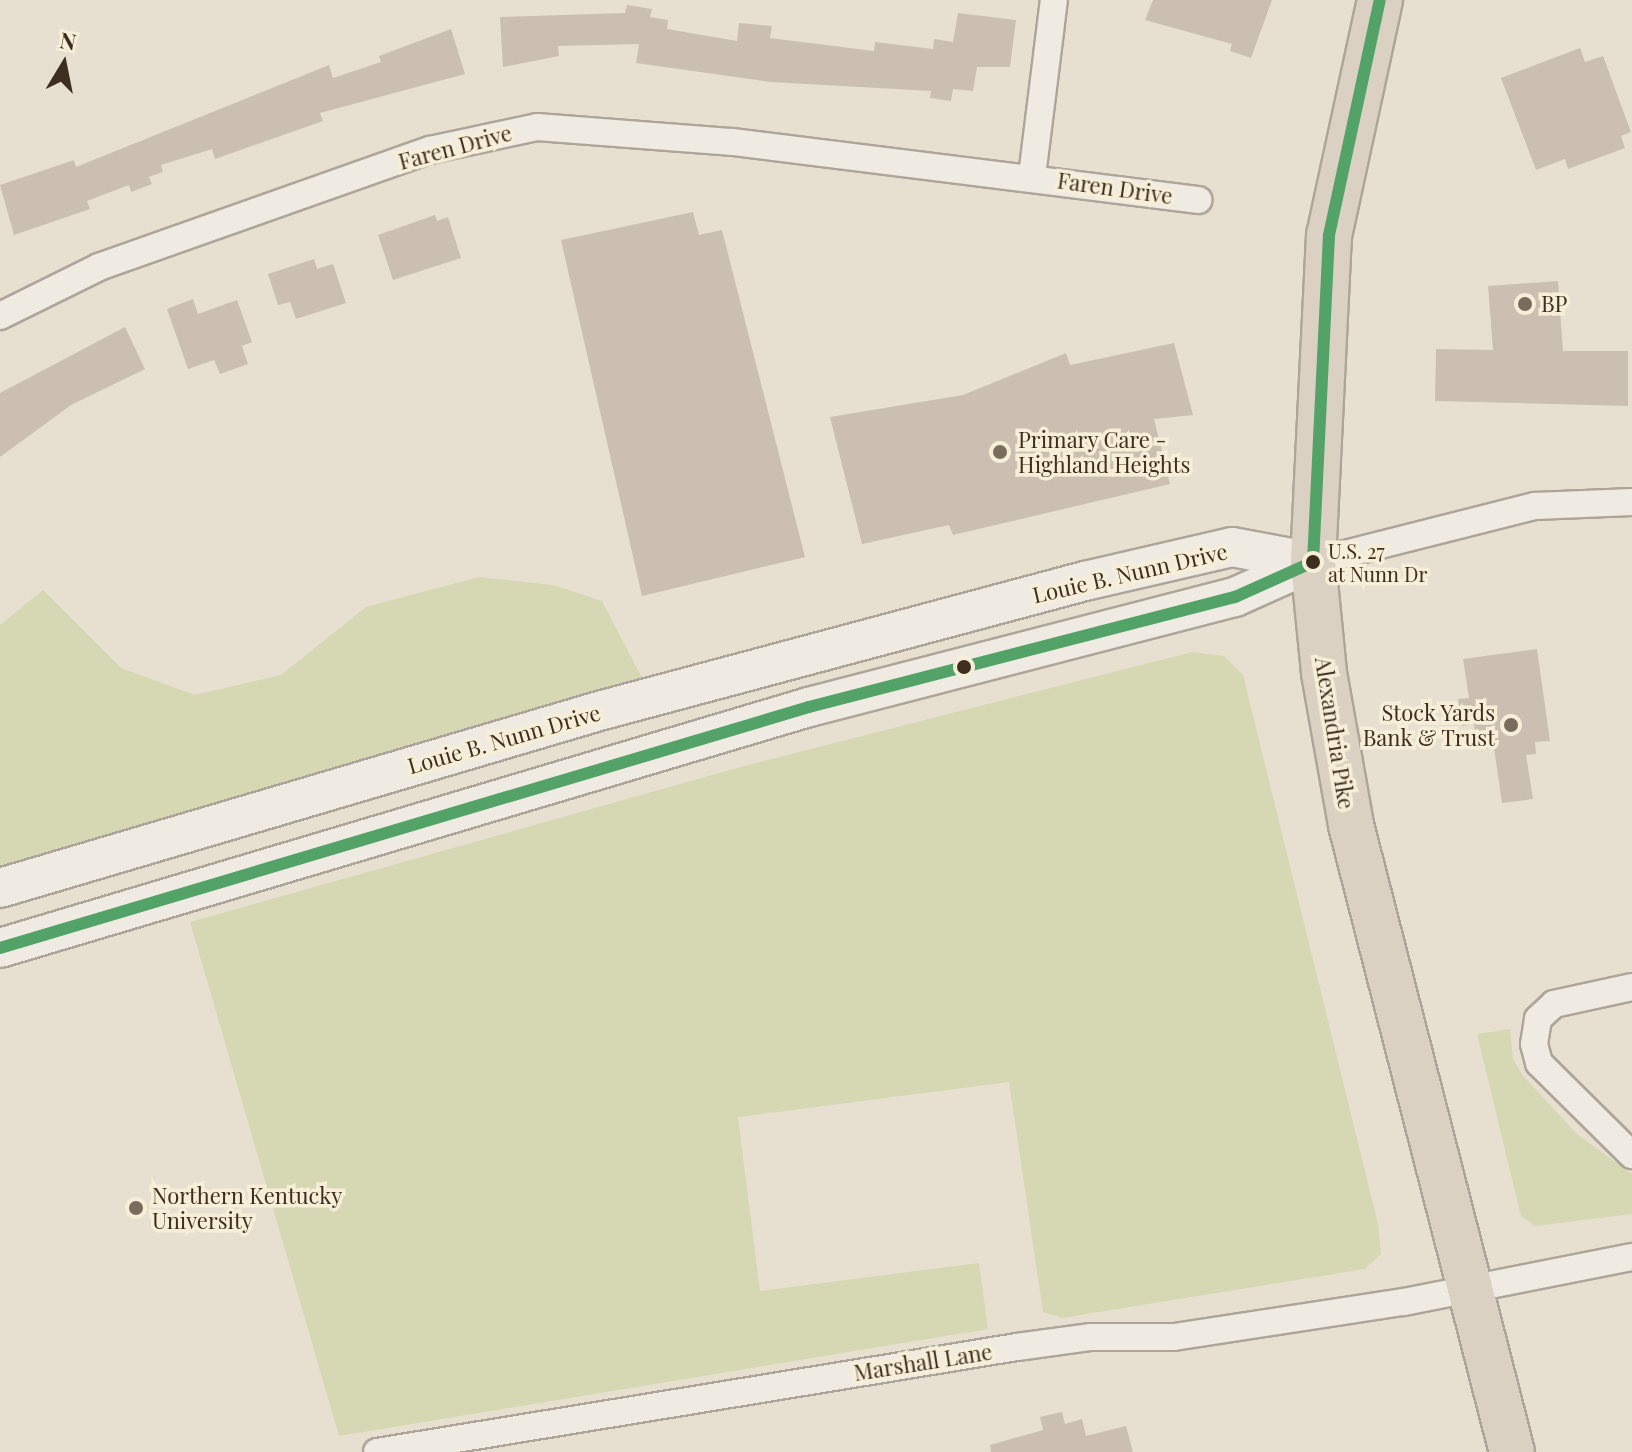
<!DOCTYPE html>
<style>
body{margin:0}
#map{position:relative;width:1632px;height:1452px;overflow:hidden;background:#e7e0d1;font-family:"Playfair Display",serif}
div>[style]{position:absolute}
.green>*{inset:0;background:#d6d7b3}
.building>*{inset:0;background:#cbbfb2}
.roads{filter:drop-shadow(2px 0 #ada599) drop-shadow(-2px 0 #ada599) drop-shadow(0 2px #ada599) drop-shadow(0 -2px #ada599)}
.street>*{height:26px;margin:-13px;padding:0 13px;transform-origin:13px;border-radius:13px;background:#efebe3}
.secondary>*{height:38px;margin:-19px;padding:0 19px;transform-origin:19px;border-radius:19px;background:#efebe3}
.highway>*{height:44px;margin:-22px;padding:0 22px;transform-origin:22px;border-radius:22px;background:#dad1c2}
.bus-1>*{height:12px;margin:-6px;padding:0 6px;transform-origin:6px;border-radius:6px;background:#53a267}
.dots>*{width:22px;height:22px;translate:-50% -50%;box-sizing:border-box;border:4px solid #f7eed8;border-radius:50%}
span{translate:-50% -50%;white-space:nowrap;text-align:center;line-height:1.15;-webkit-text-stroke:7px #f7eed8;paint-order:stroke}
.bus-label{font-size:20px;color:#3d2e20}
.left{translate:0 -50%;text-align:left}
.street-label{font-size:22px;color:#3d2e20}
.poi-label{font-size:22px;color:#3d2e20}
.right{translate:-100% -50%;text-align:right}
.north{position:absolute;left:24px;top:24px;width:80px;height:80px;-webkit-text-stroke:6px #f7eed8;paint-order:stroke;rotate:10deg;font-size:22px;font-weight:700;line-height:32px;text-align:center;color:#3d2e20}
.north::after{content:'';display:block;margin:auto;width:28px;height:36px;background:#3d2e20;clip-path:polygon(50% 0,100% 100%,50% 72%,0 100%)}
</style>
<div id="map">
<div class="green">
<div style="clip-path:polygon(479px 577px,553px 585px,602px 601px,642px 678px,0 867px,0 625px,43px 590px,121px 668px,195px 695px,281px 675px,366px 607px)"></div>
<div style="clip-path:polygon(1192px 652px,1224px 656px,1243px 675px,1378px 1224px,1381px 1254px,1365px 1269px,1062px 1318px,1043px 1312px,1009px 1082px,738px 1117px,760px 1291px,979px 1263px,988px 1329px,339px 1436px,190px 922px,744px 766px)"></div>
<div style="clip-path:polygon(1510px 1029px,1513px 1059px,1523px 1076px,1578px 1135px,1632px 1174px,1632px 1214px,1535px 1226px,1521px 1216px,1477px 1034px)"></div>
</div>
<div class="building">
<div style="clip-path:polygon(1153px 0,1272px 0,1251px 58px,1230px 51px,1232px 44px,1145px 20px)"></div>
<div style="clip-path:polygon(627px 5px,652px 9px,650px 17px,668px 20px,667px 29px,737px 41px,739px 23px,772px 26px,770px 38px,874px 51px,875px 42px,933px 49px,934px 39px,953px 42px,958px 13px,1016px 20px,1010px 67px,977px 67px,973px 91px,953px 89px,951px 101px,930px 98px,931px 91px,771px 82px,636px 63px,639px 44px,558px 46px,559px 56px,503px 67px,500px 17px,625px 13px)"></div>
<div style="clip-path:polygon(451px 29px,465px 74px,320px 113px,323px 121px,215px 159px,212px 149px,161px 165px,163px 172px,149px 177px,152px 184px,131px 192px,129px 185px,87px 201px,90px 209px,14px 235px,0 185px,74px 160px,76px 167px,329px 65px,333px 78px,381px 62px,379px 56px)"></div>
<div style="clip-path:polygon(1580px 48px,1585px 62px,1603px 56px,1631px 132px,1621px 136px,1625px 148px,1568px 169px,1565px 159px,1536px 170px,1501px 78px)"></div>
<div style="clip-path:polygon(693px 212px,699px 235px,722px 230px,805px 557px,642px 596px,561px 240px)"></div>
<div style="clip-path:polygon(435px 215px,437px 221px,448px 217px,461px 258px,393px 280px,378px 235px)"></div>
<div style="clip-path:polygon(314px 259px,317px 269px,333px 264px,346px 303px,296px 319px,290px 302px,278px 305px,268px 274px)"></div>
<div style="clip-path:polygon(1558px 281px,1563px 351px,1628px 351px,1628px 406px,1435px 401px,1436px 349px,1493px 350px,1488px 286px)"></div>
<div style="clip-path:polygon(193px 299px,198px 314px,237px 300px,252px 342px,242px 346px,248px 364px,220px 374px,214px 360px,188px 369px,167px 309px)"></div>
<div style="clip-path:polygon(125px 327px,145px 369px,71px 405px,0 457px,0 393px)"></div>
<div style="clip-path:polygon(1174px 343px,1193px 415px,1154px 419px,1170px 484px,953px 535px,949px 525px,862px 544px,830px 417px,963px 395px,1066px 353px,1070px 365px)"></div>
<div style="clip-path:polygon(1537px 649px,1550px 741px,1535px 742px,1536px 754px,1526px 755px,1533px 799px,1502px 803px,1494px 748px,1478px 750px,1474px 724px,1462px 726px,1458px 699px,1469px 698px,1463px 659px)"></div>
<div style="clip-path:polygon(1062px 1412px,1065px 1424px,1082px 1419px,1086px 1436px,1126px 1426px,1133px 1452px,991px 1452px,990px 1445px,1043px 1430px,1040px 1417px)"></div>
</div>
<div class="roads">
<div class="street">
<div style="left:1032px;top:176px;width:177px;rotate:-82.9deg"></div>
<div style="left:0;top:316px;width:110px;rotate:-26.3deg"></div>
<div style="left:99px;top:267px;width:351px;rotate:-19.5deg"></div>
<div style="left:430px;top:150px;width:109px;rotate:-12.1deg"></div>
<div style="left:537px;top:127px;width:197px;rotate:4.4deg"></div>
<div style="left:733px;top:142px;width:469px;rotate:7.1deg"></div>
<div style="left:1313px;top:562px;width:229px;rotate:-14.2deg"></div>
<div style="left:1535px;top:506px;width:97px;rotate:-2.4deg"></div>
<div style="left:1632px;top:987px;width:80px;rotate:167.7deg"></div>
<div style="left:1554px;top:1004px;width:22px;rotate:137deg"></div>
<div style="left:1538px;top:1019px;width:25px;rotate:99deg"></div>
<div style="left:1534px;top:1044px;width:20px;rotate:75deg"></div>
<div style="left:1539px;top:1063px;width:131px;rotate:44.7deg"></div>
<div style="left:377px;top:1452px;width:649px;rotate:-9.32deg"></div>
<div style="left:1017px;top:1347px;width:75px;rotate:-7.7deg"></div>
<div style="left:1091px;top:1337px;width:83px"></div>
<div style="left:1174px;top:1337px;width:233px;rotate:-8.7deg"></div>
<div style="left:1404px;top:1302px;width:232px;rotate:-11.2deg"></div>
</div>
<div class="secondary">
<div style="left:0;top:888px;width:625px;rotate:-16.46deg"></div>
<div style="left:599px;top:711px;width:503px;rotate:-14.98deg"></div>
<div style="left:1085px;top:581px;width:151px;rotate:-13deg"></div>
<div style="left:1232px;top:547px;width:82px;rotate:10.5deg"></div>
<div style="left:0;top:948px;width:844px;rotate:-16.59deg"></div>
<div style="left:809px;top:707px;width:440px;rotate:-14.5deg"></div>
<div style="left:1235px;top:597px;width:85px;rotate:-24.2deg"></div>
</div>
<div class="highway">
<div style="left:1380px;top:0;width:240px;rotate:102.2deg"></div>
<div style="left:1329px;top:235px;width:327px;rotate:92.8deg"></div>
<div style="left:1313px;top:562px;width:112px;rotate:84.3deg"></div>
<div style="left:1324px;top:673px;width:154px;rotate:79.9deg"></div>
<div style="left:1351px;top:825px;width:647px;rotate:75.6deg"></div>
</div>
</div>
<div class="bus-1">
<div style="left:0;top:948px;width:844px;rotate:-16.59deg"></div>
<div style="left:809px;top:707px;width:440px;rotate:-14.5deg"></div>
<div style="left:1235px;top:597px;width:85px;rotate:-24.2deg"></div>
<div style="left:1313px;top:562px;width:327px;rotate:-87.2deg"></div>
<div style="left:1329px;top:235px;width:240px;rotate:-77.8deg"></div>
</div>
<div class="dots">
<div style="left:1525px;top:304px;background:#786c5e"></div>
<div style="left:1000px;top:452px;background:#786c5e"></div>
<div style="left:1313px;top:562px;background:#3d2e20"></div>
<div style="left:964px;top:667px;background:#3d2e20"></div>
<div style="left:1511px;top:725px;background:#786c5e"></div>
<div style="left:136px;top:1208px;background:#786c5e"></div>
</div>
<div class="bus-label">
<span class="left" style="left:1328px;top:562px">U.S. 27<br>at Nunn Dr</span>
</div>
<div class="street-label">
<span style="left:455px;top:147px;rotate:-15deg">Faren Drive</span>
<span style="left:1115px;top:188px;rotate:8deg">Faren Drive</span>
<span style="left:1130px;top:573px;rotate:-13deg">Louie B. Nunn Drive</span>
<span style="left:1335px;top:733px;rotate:81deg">Alexandria Pike</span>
<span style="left:504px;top:739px;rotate:-16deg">Louie B. Nunn Drive</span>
<span style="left:923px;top:1362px;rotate:-9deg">Marshall Lane</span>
</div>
<div class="poi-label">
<span class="left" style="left:1541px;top:304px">BP</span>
<span class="left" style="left:1018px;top:452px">Primary Care -<br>Highland Heights</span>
<span class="right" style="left:1495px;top:725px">Stock Yards<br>Bank &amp; Trust</span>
<span class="left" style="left:152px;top:1208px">Northern Kentucky<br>University</span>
</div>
<div class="north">N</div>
</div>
